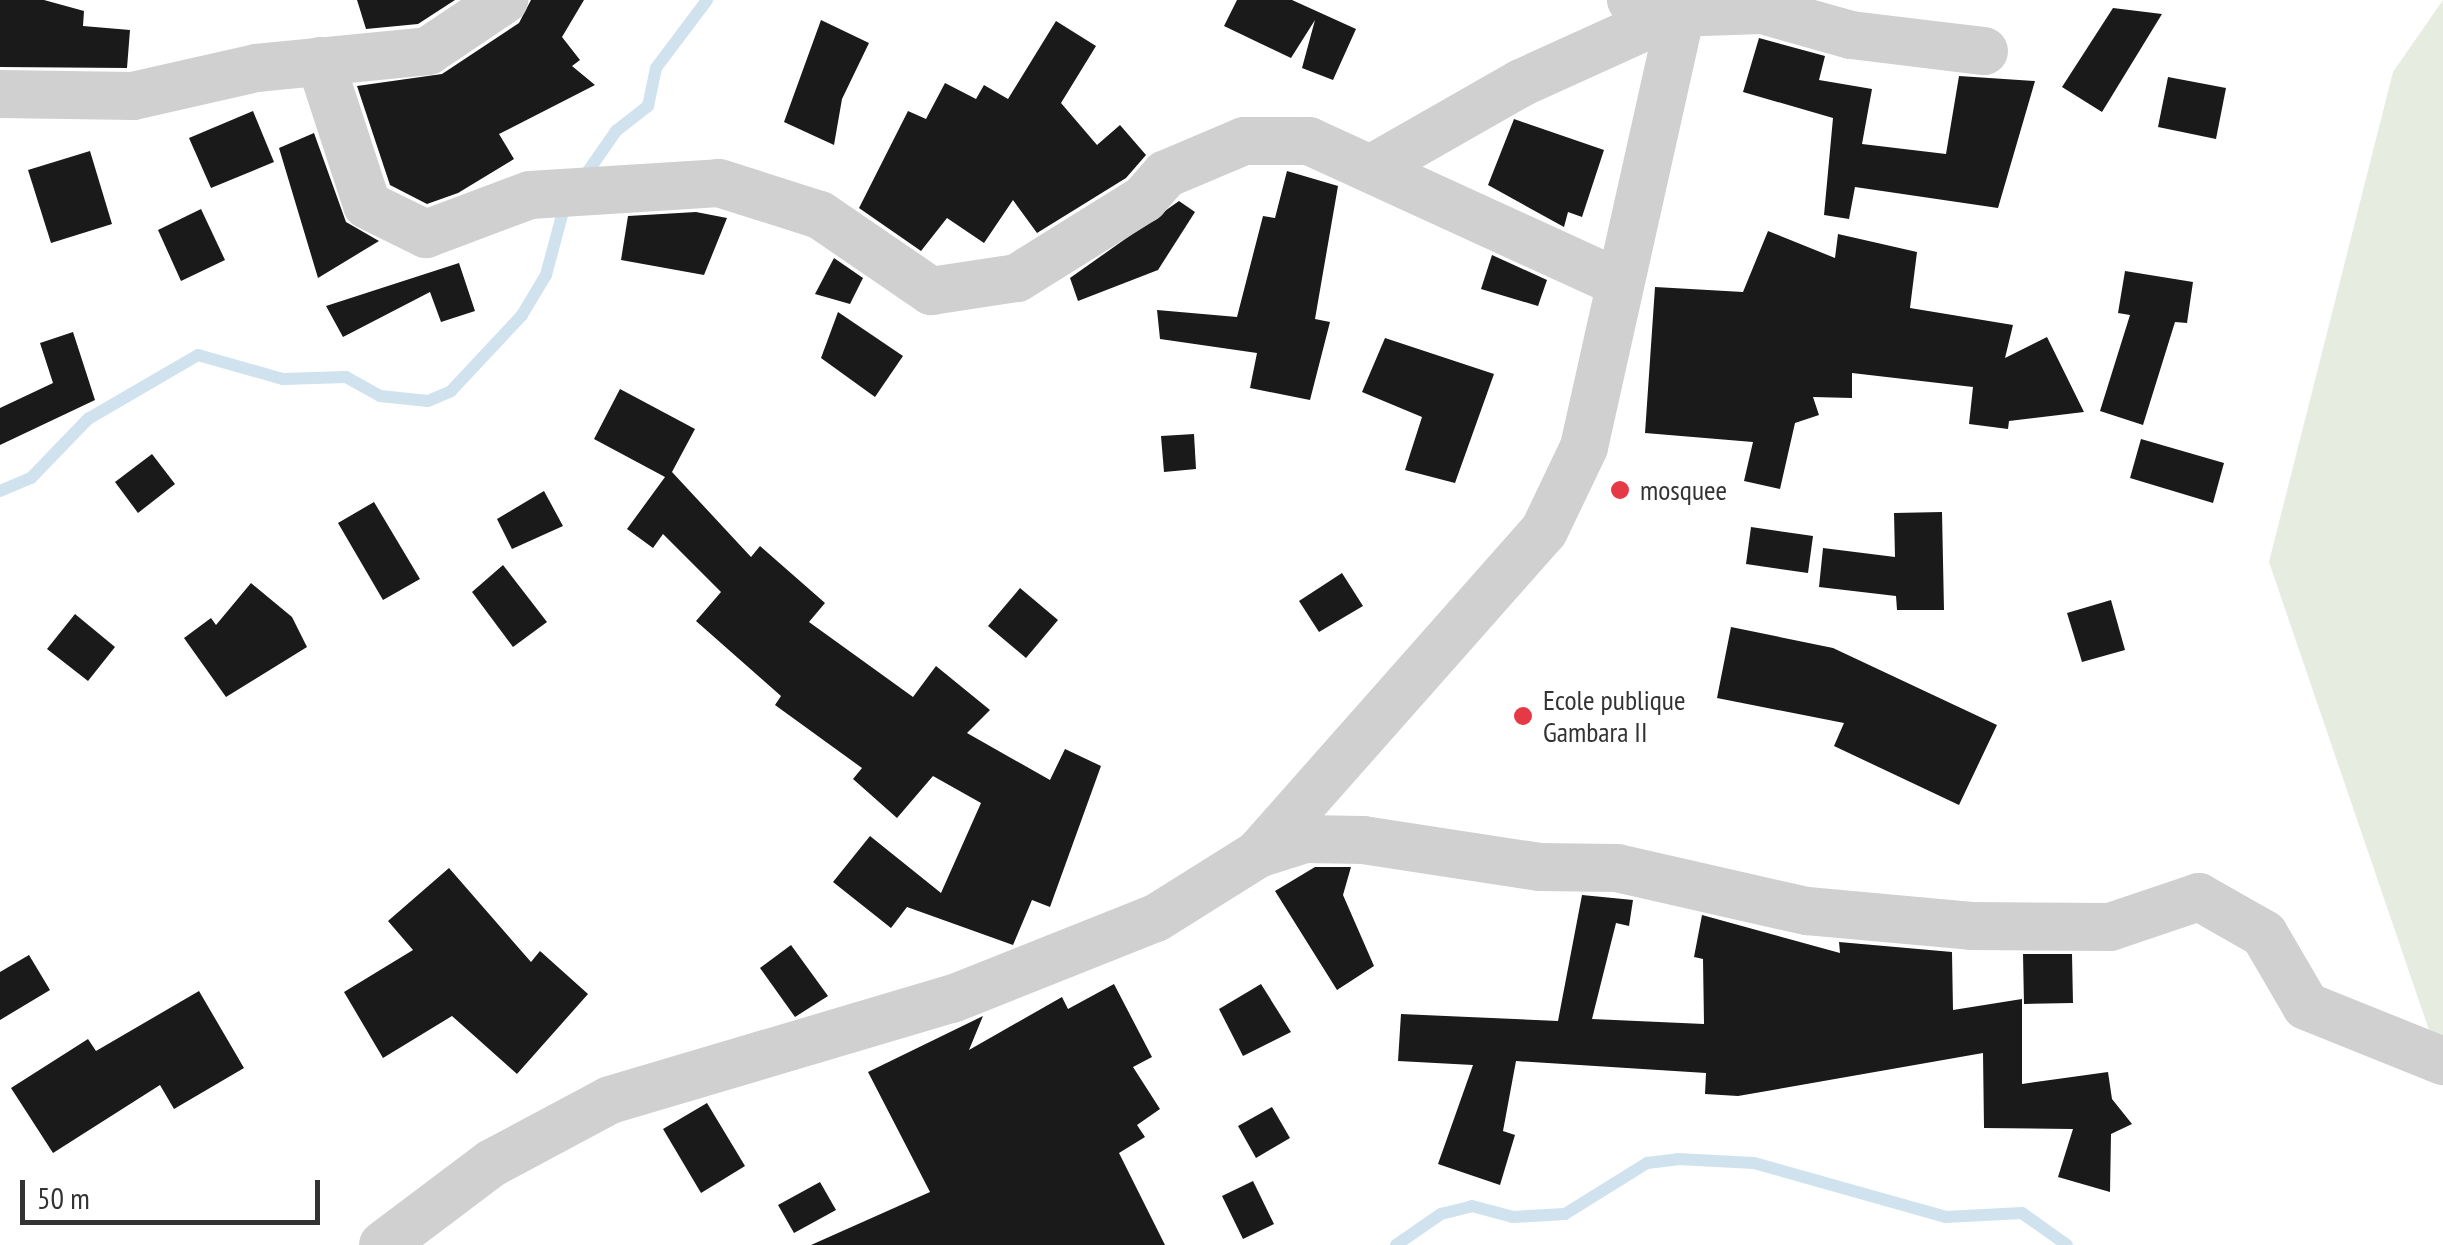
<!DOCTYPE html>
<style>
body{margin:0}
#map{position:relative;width:2443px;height:1245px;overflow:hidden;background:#fff;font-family:"PT Sans Narrow",sans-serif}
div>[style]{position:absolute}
.green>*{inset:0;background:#e6ecdf}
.stream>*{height:12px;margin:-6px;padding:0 6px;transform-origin:6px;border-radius:6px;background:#cfe2ee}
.building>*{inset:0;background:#1a1a1a}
.street>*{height:48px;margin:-24px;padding:0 24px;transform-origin:24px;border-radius:24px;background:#d0d0d0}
.dots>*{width:28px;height:28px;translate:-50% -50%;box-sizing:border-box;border:5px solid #fff;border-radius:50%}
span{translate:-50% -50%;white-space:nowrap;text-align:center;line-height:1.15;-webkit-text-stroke:10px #fff;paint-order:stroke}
.poi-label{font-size:28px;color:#333}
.left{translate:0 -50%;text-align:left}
.scale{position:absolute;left:20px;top:1180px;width:300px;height:45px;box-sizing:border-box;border:5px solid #333;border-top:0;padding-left:12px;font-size:30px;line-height:35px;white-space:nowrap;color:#333;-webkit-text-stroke:8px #fff;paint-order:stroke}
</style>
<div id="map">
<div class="green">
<div style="clip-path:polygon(2443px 0,2443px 1071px,2269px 562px,2393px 72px)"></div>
</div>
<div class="stream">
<div style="left:582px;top:180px;width:60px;rotate:-55.2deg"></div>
<div style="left:616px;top:131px;width:41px;rotate:-38deg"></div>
<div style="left:648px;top:106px;width:39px;rotate:-78deg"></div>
<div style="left:656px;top:68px;width:85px;rotate:-53.1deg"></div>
<div style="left:0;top:491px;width:34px;rotate:-23deg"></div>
<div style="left:31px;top:478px;width:82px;rotate:-46deg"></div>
<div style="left:88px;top:419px;width:127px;rotate:-30.2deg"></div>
<div style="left:198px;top:355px;width:88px;rotate:15.8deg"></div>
<div style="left:283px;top:379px;width:63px;rotate:-1.8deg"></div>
<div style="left:346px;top:377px;width:39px;rotate:29deg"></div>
<div style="left:380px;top:396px;width:48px;rotate:5.9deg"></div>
<div style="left:428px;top:401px;width:25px;rotate:-23deg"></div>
<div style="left:451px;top:391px;width:104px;rotate:-46.9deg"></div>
<div style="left:522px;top:315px;width:47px;rotate:-59deg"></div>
<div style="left:546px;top:275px;width:73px;rotate:-75deg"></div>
<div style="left:1396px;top:1245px;width:55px;rotate:-34.6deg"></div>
<div style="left:1441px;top:1214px;width:32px;rotate:-14deg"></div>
<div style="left:1472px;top:1206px;width:42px;rotate:15deg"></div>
<div style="left:1513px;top:1217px;width:52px;rotate:-3.3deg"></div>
<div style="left:1565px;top:1214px;width:97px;rotate:-31.9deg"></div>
<div style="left:1647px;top:1163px;width:31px;rotate:-7deg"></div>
<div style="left:1678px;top:1159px;width:76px;rotate:3deg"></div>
<div style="left:1754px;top:1163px;width:199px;rotate:15.7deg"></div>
<div style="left:1946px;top:1217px;width:76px;rotate:-3deg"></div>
<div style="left:2022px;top:1213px;width:55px;rotate:35.4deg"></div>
</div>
<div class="building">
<div style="clip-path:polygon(0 0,44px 0,84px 11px,83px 26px,130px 30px,127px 68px,0 67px)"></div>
<div style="clip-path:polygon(357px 0,455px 0,418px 24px,366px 29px)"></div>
<div style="clip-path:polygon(531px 0,584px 0,562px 37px,580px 60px,572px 66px,595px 85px,499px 134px,514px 159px,458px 193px,427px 204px,390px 185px,357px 86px,442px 74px,519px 23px)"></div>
<div style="clip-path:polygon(1237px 0,1292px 0,1356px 29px,1333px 80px,1302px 68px,1315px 20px,1291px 58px,1224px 26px)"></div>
<div style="clip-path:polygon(2113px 8px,2162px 14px,2102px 112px,2062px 87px)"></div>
<div style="clip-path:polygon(821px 20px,869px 43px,842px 99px,834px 145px,784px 122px)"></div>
<div style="clip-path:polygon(1056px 21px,1096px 46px,1061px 103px,1097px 145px,1120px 125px,1146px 155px,1126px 178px,1037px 233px,1013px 200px,984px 243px,947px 218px,921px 251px,859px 208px,908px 111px,926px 119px,945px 83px,976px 99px,984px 85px,1008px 99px)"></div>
<div style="clip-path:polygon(1759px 38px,1825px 56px,1819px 80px,1872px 89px,1862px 144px,1946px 154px,1959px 76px,2035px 81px,1998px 208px,1855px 187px,1849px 219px,1824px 215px,1833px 118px,1743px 92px)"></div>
<div style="clip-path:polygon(2168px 77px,2226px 88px,2216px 139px,2158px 127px)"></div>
<div style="clip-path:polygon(253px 111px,274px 162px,211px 188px,189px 138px)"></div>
<div style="clip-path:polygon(1514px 119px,1604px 150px,1582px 217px,1568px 212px,1564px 227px,1488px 185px)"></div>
<div style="clip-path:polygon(314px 133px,346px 222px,379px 241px,318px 278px,279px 148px)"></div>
<div style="clip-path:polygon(90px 151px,112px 224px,51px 243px,28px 170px)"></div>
<div style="clip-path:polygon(1287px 171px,1338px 186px,1315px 319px,1330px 322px,1310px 400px,1250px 388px,1257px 353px,1160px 339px,1157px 310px,1237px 317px,1263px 216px,1275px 218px)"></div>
<div style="clip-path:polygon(1179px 201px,1195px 212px,1158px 270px,1078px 301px,1070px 278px)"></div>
<div style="clip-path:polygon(201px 209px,225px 260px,181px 281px,158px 230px)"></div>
<div style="clip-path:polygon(696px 212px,727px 218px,704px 275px,621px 260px,628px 216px)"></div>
<div style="clip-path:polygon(1768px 231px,1835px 258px,1838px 234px,1917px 252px,1910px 308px,2013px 325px,2005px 358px,2047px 337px,2084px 412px,2009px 421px,2008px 429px,1969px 424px,1973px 387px,1852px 373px,1852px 398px,1813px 397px,1819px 415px,1795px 423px,1780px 489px,1744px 481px,1753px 442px,1645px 433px,1655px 287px,1743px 292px)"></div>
<div style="clip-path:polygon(1492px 255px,1547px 280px,1538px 306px,1481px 289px)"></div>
<div style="clip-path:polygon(834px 258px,863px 278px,850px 304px,815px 294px)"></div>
<div style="clip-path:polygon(459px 263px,475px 311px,441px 322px,430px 292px,343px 337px,326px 306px)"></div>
<div style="clip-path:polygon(2125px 271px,2193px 282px,2187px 323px,2175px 322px,2143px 425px,2100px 411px,2130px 315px,2118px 313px)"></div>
<div style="clip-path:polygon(838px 312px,903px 356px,875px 397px,821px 358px)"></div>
<div style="clip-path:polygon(73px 332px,95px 400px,0 445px,0 408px,53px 383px,40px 343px)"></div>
<div style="clip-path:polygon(1385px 338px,1494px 374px,1455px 483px,1405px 470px,1422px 417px,1362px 392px)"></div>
<div style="clip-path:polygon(620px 389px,695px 429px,672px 472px,751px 557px,760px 546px,825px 603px,809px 622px,913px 697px,936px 666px,990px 710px,967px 733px,1050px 780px,1065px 749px,1101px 766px,1050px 907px,1032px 900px,1013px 945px,907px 907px,891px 928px,833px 882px,870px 836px,941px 893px,981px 803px,933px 776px,897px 818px,853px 779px,862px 768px,775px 705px,781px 696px,696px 621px,721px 592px,663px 534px,653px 548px,627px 529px,665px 477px,594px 439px)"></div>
<div style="clip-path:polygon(1194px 434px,1196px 469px,1164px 472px,1161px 436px)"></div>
<div style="clip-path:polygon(2141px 439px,2224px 463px,2213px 503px,2130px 478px)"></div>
<div style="clip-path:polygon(152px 454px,175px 484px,138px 513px,115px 482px)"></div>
<div style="clip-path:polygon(544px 491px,563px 526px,512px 549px,497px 519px)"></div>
<div style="clip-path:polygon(374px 502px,420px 579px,383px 600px,338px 523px)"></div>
<div style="clip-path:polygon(1942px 512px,1944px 610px,1897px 610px,1896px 596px,1819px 587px,1823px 548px,1895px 557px,1894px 513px)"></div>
<div style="clip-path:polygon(1751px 527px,1813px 536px,1808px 573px,1746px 564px)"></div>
<div style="clip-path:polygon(503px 565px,547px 622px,513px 647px,472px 592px)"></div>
<div style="clip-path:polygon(1342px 573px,1363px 606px,1319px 632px,1299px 601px)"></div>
<div style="clip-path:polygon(251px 583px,292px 617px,307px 647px,226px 697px,184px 638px,211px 618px,216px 625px)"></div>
<div style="clip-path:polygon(1020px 588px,1058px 620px,1026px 658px,988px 626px)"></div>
<div style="clip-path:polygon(2111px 600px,2125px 650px,2082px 662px,2067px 613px)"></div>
<div style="clip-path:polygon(75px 614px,115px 647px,88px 681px,47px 649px)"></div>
<div style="clip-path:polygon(1731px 627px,1833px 648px,1997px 725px,1959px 805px,1834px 746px,1844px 723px,1717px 698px)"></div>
<div style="clip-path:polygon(1351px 867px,1343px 895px,1374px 966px,1337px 990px,1275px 891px,1315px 867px)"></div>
<div style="clip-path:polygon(449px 868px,531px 962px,540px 951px,588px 994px,517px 1074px,452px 1016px,383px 1058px,344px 992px,413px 950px,388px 921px)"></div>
<div style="clip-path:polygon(1582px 895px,1633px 900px,1629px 926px,1616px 923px,1592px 1019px,1704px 1024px,1703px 959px,1694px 957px,1702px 915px,1840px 953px,1839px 942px,1952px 952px,1953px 1010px,2022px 999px,2022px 1084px,2108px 1072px,2112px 1099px,2132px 1124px,2111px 1134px,2110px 1192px,2058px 1177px,2073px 1129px,1984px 1128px,1983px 1053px,1738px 1096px,1705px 1094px,1706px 1073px,1516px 1061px,1503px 1131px,1515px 1135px,1500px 1185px,1438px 1164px,1473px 1065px,1398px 1061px,1401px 1014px,1558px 1021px)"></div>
<div style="clip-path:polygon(791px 945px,828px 996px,795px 1017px,760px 968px)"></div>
<div style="clip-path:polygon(2023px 954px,2072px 954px,2073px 1003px,2024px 1004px)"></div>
<div style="clip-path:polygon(29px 955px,50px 990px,0 1020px,0 972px)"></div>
<div style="clip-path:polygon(1114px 984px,1152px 1057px,1133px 1067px,1160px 1109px,1137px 1125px,1145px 1137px,1119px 1153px,1165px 1245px,811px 1245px,930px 1192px,868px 1072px,983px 1016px,969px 1050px,1062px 997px,1068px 1009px)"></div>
<div style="clip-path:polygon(1261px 984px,1291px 1032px,1243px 1056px,1219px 1009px)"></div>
<div style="clip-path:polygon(199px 991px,244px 1068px,174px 1109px,160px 1085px,53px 1153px,11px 1088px,88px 1039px,96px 1051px)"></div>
<div style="clip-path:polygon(707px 1103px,745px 1166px,701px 1193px,663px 1129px)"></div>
<div style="clip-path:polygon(1272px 1107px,1290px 1138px,1256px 1158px,1238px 1126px)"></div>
<div style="clip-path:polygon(1253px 1181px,1274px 1224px,1243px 1239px,1222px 1196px)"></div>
<div style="clip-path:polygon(820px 1182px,836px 1210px,794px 1233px,778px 1205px)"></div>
</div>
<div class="street">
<div style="left:1675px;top:13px;width:87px;rotate:-2deg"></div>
<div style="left:1762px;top:10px;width:92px;rotate:15.7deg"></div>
<div style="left:1851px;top:35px;width:134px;rotate:6.9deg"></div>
<div style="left:320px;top:61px;width:151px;rotate:71.9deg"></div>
<div style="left:367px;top:205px;width:66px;rotate:26.2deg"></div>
<div style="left:426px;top:234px;width:111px;rotate:-20.6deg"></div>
<div style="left:530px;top:195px;width:189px;rotate:-3.6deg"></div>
<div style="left:719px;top:183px;width:106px;rotate:17.6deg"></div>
<div style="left:820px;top:215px;width:135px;rotate:34.4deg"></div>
<div style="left:931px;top:291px;width:87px;rotate:-8.6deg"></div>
<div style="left:1017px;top:278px;width:150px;rotate:-31.9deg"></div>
<div style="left:1144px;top:199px;width:33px;rotate:-49deg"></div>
<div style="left:1166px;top:174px;width:85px;rotate:-22.9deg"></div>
<div style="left:1244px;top:141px;width:65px"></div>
<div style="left:1309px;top:141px;width:337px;rotate:24.6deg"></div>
<div style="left:0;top:94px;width:133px;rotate:0.9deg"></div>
<div style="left:133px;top:96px;width:126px;rotate:-12.8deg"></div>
<div style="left:256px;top:68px;width:173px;rotate:-5.6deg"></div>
<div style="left:428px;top:51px;width:92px;rotate:-33.9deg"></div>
<div style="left:1372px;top:168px;width:172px;rotate:-29.7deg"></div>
<div style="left:1521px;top:83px;width:169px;rotate:-24.4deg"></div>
<div style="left:1675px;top:13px;width:46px;rotate:-163.5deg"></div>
<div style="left:1258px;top:854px;width:49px;rotate:-17.7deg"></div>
<div style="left:1305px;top:839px;width:58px;rotate:1deg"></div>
<div style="left:1363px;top:840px;width:179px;rotate:8.7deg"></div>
<div style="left:1540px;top:867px;width:77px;rotate:0.7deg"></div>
<div style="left:1617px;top:868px;width:195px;rotate:12.8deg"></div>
<div style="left:1807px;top:911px;width:165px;rotate:5.2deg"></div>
<div style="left:1971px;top:926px;width:139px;rotate:0.4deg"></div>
<div style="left:2110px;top:927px;width:94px;rotate:-18.6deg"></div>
<div style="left:2199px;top:897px;width:75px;rotate:29.6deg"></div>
<div style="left:2264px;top:934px;width:83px;rotate:59.7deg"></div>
<div style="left:2306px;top:1006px;width:148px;rotate:21.9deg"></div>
<div style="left:383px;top:1245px;width:136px;rotate:-37deg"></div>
<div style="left:492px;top:1163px;width:134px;rotate:-28.1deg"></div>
<div style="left:610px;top:1100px;width:357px;rotate:-16.5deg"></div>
<div style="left:952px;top:999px;width:219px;rotate:-21.7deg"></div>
<div style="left:1156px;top:918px;width:120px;rotate:-32.1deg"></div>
<div style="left:1258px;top:854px;width:431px;rotate:-48.5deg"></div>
<div style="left:1544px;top:531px;width:93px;rotate:-64.5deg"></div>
<div style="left:1584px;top:447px;width:458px;rotate:-77.4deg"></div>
</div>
<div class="dots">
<div style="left:1620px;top:490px;background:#e63946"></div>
<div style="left:1523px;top:716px;background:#e63946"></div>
</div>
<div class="poi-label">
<span class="left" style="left:1640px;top:490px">mosquee</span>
<span class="left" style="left:1543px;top:716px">Ecole publique<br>Gambara II</span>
</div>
<div class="scale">50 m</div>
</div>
